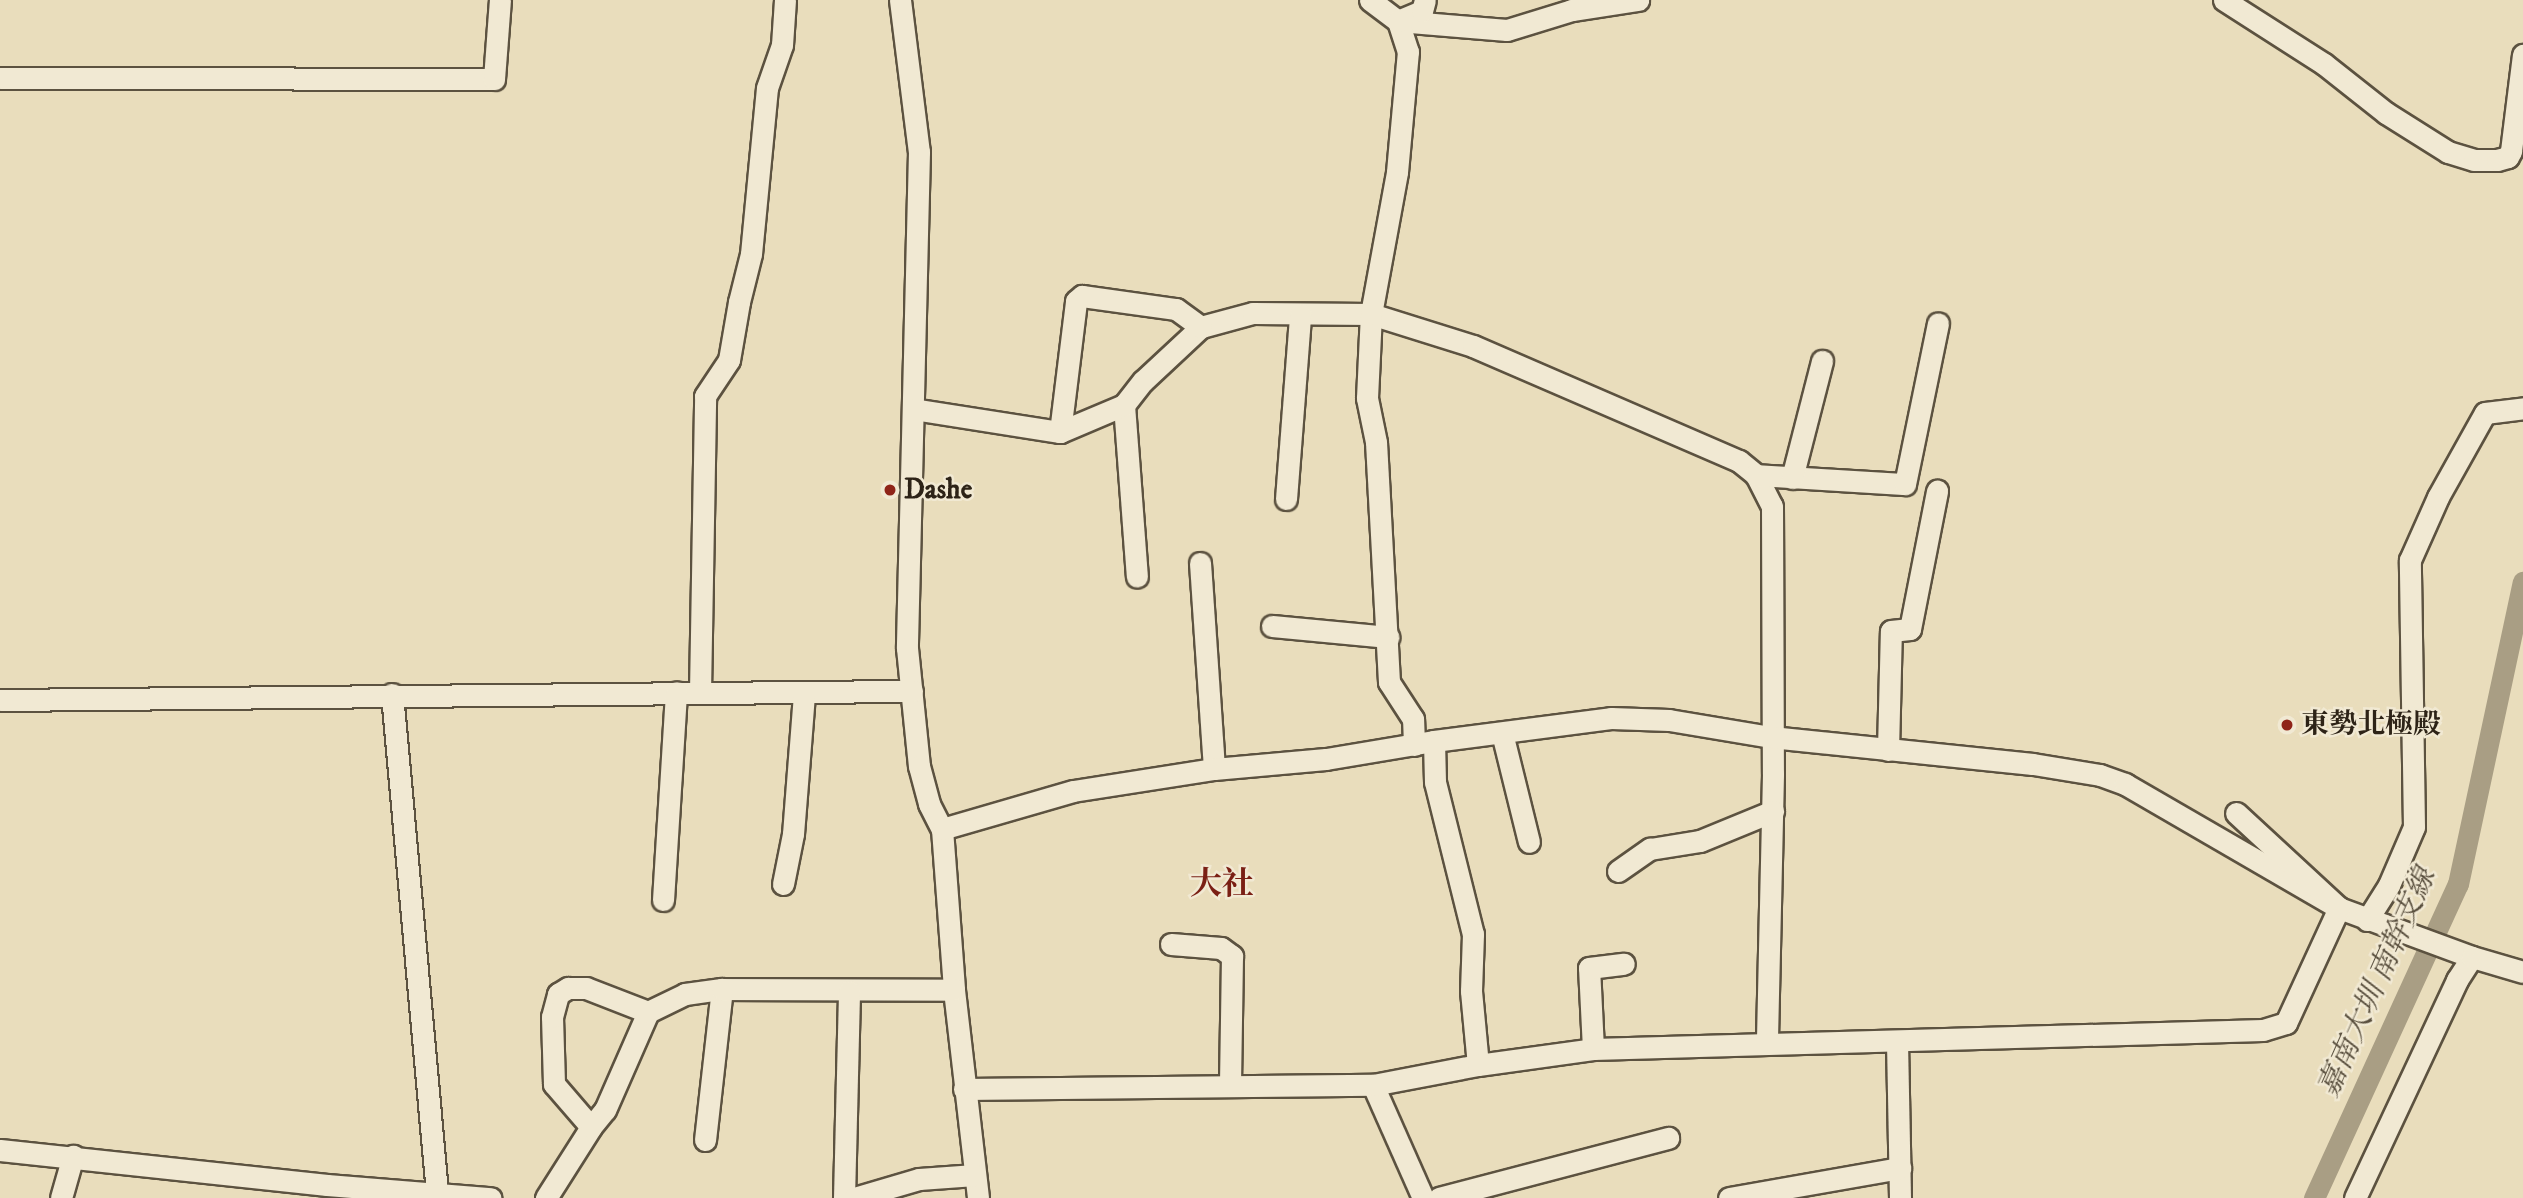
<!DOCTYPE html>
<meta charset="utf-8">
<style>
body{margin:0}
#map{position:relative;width:2523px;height:1198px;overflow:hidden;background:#e9ddbc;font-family:"IM FELL DW Pica","Noto Serif TC",serif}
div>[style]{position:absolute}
.canal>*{height:21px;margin:-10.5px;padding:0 10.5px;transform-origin:10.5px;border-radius:10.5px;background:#a99e84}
.roads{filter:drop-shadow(2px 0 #5c5240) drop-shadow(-2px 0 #5c5240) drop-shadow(0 2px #5c5240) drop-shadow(0 -2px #5c5240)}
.minor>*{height:21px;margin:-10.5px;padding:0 10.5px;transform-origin:10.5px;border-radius:10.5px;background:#f1e9d3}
.dots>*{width:19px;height:19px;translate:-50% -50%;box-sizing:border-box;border:4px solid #f1e9d3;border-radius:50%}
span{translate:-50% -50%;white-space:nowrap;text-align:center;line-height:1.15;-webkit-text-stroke:5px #f1e9d3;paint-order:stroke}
.poi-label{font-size:28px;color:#2d2317;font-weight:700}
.left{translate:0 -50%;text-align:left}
.water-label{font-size:30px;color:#584e3d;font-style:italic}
.quarter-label{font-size:32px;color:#7a1f14;font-weight:700}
</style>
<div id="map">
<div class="canal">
<div style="left:2314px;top:1198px;width:345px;rotate:-65.4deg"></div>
<div style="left:2458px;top:884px;width:309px;rotate:-77.9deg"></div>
</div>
<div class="roads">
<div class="minor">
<div style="left:900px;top:0;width:153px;rotate:82.9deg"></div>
<div style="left:919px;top:152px;width:496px;rotate:91.4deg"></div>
<div style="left:907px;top:648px;width:119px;rotate:84.2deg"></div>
<div style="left:919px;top:766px;width:39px;rotate:75deg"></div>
<div style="left:929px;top:804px;width:28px;rotate:63deg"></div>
<div style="left:942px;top:829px;width:161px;rotate:85.7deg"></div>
<div style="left:954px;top:990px;width:209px;rotate:83.4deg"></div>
<div style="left:1370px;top:0;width:35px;rotate:37deg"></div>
<div style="left:1398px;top:21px;width:109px;rotate:4.7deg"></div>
<div style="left:1507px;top:30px;width:68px;rotate:-17.1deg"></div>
<div style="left:1572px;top:10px;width:67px;rotate:-8.6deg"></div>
<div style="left:2224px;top:0;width:119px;rotate:32.6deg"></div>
<div style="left:2324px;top:64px;width:79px;rotate:38.3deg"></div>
<div style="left:2386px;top:113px;width:73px;rotate:32.2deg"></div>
<div style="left:2448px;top:152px;width:27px;rotate:17deg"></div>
<div style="left:2474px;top:160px;width:23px"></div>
<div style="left:2497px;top:160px;width:11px;rotate:-15deg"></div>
<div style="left:2508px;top:157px;width:7px;rotate:-63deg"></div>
<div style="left:2511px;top:151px;width:97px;rotate:-82.9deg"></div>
<div style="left:0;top:78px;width:494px;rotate:0.1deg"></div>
<div style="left:494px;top:79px;width:79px;rotate:-85.7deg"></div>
<div style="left:1124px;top:405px;width:172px;rotate:85.7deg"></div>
<div style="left:913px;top:409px;width:149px;rotate:8.9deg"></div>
<div style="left:1060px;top:432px;width:69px;rotate:-22.9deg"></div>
<div style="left:1124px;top:405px;width:31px;rotate:-52deg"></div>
<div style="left:1143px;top:381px;width:79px;rotate:-43deg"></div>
<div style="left:1201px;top:327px;width:54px;rotate:-15.1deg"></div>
<div style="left:1253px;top:313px;width:118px;rotate:0.5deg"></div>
<div style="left:1371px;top:314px;width:107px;rotate:17.4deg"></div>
<div style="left:1473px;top:346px;width:290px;rotate:23.4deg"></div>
<div style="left:1739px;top:461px;width:22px;rotate:39deg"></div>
<div style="left:1756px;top:475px;width:35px;rotate:63deg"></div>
<div style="left:1772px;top:506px;width:268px;rotate:89.8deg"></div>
<div style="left:1773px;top:774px;width:268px;rotate:91.3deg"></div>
<div style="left:1060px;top:432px;width:132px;rotate:-83deg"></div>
<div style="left:1076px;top:301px;width:8px;rotate:-40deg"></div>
<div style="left:1082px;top:296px;width:95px;rotate:7.9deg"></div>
<div style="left:1176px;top:309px;width:31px;rotate:36deg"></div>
<div style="left:1756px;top:475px;width:149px;rotate:3.5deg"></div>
<div style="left:1905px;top:484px;width:164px;rotate:-78.4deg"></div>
<div style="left:1792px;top:478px;width:121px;rotate:-75.6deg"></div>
<div style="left:1286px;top:499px;width:185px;rotate:-85.6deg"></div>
<div style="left:1200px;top:563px;width:206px;rotate:86.1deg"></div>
<div style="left:1272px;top:626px;width:117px;rotate:5.4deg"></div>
<div style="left:700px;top:692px;width:296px;rotate:-89deg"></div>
<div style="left:705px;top:396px;width:43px;rotate:-56.3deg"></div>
<div style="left:729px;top:360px;width:59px;rotate:-80.2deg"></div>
<div style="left:739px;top:302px;width:49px;rotate:-76deg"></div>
<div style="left:751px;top:254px;width:167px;rotate:-84.5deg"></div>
<div style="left:767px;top:88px;width:46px;rotate:-70.8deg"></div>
<div style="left:782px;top:45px;width:45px;rotate:-86.2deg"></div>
<div style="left:392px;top:694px;width:500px;rotate:84.84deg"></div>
<div style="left:0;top:700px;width:912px;rotate:-0.57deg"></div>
<div style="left:1502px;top:733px;width:112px;rotate:76.1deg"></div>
<div style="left:1434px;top:741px;width:41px;rotate:88.6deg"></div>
<div style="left:1435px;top:782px;width:157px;rotate:76deg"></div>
<div style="left:1473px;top:934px;width:57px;rotate:92deg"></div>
<div style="left:1471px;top:991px;width:74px;rotate:84.6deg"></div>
<div style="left:1414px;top:745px;width:26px;rotate:-92deg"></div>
<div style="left:1413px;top:719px;width:44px;rotate:-123deg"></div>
<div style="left:1389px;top:682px;width:240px;rotate:-93.1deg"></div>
<div style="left:1376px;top:442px;width:45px;rotate:-101.6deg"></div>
<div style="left:1367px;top:398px;width:84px;rotate:-87.3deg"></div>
<div style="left:1371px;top:314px;width:144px;rotate:-79.6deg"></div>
<div style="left:1397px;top:172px;width:121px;rotate:-84.8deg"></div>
<div style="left:1408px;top:52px;width:33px;rotate:-108deg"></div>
<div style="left:1398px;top:21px;width:26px;rotate:-23deg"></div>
<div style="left:1422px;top:11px;width:11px;rotate:-75deg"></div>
<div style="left:1888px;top:750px;width:119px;rotate:-88.6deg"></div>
<div style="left:1891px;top:631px;width:19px;rotate:-6deg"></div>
<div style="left:1910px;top:629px;width:141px;rotate:-78.9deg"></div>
<div style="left:942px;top:829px;width:136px;rotate:-16.2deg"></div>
<div style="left:1073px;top:791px;width:143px;rotate:-8.9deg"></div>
<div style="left:1214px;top:769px;width:112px;rotate:-5.1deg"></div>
<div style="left:1326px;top:759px;width:109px;rotate:-9.5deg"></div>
<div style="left:1434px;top:741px;width:178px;rotate:-7.4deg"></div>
<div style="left:1611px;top:718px;width:58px;rotate:2deg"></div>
<div style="left:1669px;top:720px;width:103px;rotate:9.5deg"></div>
<div style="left:1771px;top:737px;width:263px;rotate:5.9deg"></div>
<div style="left:2033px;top:764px;width:68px;rotate:9.3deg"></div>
<div style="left:2100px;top:775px;width:27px;rotate:20deg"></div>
<div style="left:2125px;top:784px;width:247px;rotate:30.1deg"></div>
<div style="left:2339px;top:908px;width:142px;rotate:20.2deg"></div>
<div style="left:1618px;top:871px;width:39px;rotate:-35deg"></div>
<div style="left:1650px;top:849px;width:51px;rotate:-9.1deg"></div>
<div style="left:1700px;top:841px;width:79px;rotate:-22.3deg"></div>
<div style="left:783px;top:884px;width:51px;rotate:-78.7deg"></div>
<div style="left:793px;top:834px;width:141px;rotate:-85.5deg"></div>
<div style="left:663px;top:900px;width:208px;rotate:-86.4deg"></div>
<div style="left:2367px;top:920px;width:41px;rotate:-57.8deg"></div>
<div style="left:2389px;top:885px;width:63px;rotate:-66.7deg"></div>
<div style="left:2414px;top:827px;width:267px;rotate:-90.9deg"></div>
<div style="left:2410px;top:560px;width:69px;rotate:-66deg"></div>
<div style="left:2438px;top:497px;width:96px;rotate:-60.8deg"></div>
<div style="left:2485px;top:413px;width:38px;rotate:-7deg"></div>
<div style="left:1171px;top:944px;width:50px;rotate:4.6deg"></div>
<div style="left:1221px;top:948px;width:14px;rotate:36deg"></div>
<div style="left:1232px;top:956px;width:130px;rotate:90.9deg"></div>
<div style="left:1897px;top:1041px;width:157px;rotate:88.9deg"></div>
<div style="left:1593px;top:1049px;width:81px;rotate:-92.8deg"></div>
<div style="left:1589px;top:968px;width:35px;rotate:-7deg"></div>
<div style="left:1373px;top:1085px;width:124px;rotate:66.1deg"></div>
<div style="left:964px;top:1089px;width:409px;rotate:-0.6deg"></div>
<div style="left:1373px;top:1085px;width:107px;rotate:-10.8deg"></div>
<div style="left:1478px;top:1065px;width:116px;rotate:-7.9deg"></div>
<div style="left:1593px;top:1049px;width:670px;rotate:-1.62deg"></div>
<div style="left:2263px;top:1030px;width:24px;rotate:-17deg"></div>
<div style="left:2286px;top:1023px;width:127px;rotate:-65.3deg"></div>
<div style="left:2339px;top:908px;width:140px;rotate:-137.3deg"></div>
<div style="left:591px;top:1127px;width:57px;rotate:-130.7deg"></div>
<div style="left:554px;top:1084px;width:67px;rotate:-91.7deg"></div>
<div style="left:552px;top:1017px;width:24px;rotate:-75deg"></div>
<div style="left:558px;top:994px;width:12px;rotate:-31deg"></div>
<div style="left:568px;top:988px;width:18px"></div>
<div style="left:586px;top:988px;width:66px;rotate:21.2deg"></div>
<div style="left:705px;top:1140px;width:152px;rotate:-83.6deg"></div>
<div style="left:0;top:1150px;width:329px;rotate:6.1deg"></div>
<div style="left:327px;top:1185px;width:164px;rotate:4.6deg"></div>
<div style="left:61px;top:1198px;width:44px;rotate:-74.1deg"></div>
<div style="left:546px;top:1198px;width:84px;rotate:-57.6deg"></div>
<div style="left:591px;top:1127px;width:22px;rotate:-51deg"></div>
<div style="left:605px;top:1110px;width:107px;rotate:-66.3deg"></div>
<div style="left:648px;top:1012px;width:41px;rotate:-25.9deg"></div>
<div style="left:685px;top:994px;width:37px;rotate:-8deg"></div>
<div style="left:722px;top:989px;width:232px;rotate:0.2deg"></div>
<div style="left:844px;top:1198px;width:207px;rotate:-88.6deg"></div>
<div style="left:854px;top:1198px;width:68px;rotate:-16.3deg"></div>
<div style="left:919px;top:1179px;width:56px;rotate:-4.1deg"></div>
<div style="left:1439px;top:1198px;width:237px;rotate:-14.7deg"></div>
<div style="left:1729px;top:1198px;width:174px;rotate:-10deg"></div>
<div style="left:2355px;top:1198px;width:241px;rotate:-64.9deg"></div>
<div style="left:2457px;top:980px;width:27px;rotate:-57deg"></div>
<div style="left:2472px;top:957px;width:53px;rotate:16.4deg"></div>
</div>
</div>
<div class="dots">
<div style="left:890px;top:490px;background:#8f2418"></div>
<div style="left:2287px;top:725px;background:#8f2418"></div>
</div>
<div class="poi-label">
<span class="left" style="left:904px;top:490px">Dashe</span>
<span class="left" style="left:2301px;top:725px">東勢北極殿</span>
</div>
<div class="water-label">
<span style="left:2378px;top:983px;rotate:-66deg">嘉南大圳 南幹支線</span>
</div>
<div class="quarter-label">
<span style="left:1222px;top:885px">大社</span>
</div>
</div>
